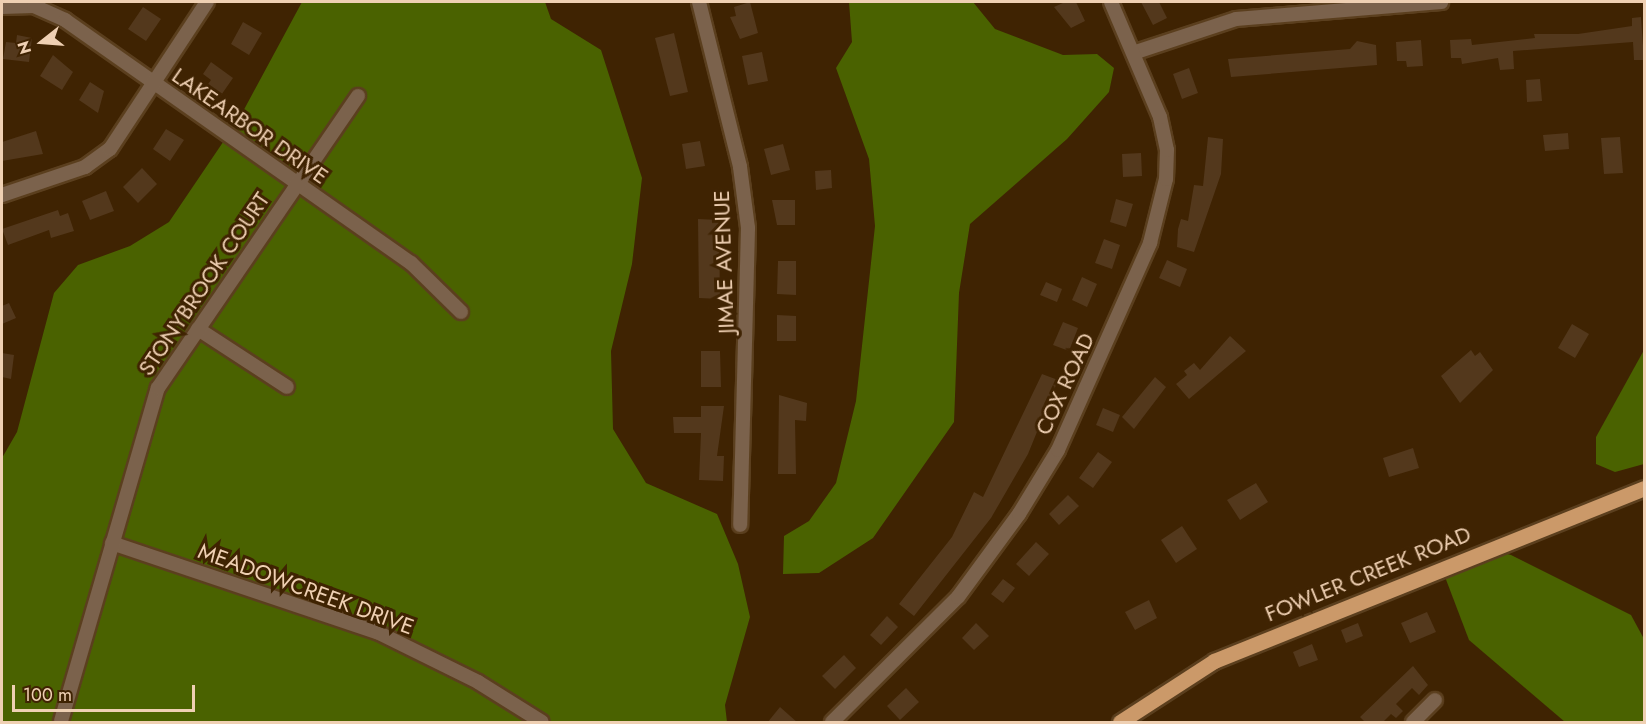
<!DOCTYPE html>
<style>
body{margin:0}
#map{position:relative;width:1646px;height:724px;overflow:hidden;background:#3f2302;font-family:Jost,sans-serif}
div>[style]{position:absolute}
.forest>*{inset:0;background:#4a6200}
.building>*{inset:0;background:#53381c}
.roads{filter:drop-shadow(2px 0 #5b3f1e) drop-shadow(-2px 0 #5b3f1e) drop-shadow(0 2px #5b3f1e) drop-shadow(0 -2px #5b3f1e)}
.minor>*{height:14px;margin:-7px;padding:0 7px;transform-origin:7px;border-radius:7px;background:#7b624c}
.major>*{height:15px;margin:-7.5px;padding:0 7.5px;transform-origin:7.5px;border-radius:7.5px;background:#cb9969}
span{translate:-50% -50%;white-space:nowrap;text-align:center;line-height:1.15;-webkit-text-stroke:6px #3f2302;paint-order:stroke}
.street-label{font-size:22px;color:#efd0b3}
.frame{position:absolute;inset:0;border:3px solid #efd0b3;pointer-events:none}
.north{position:absolute;left:12px;top:12px;width:60px;height:60px;-webkit-text-stroke:4px #3f2302;paint-order:stroke;rotate:253deg;font-size:16px;font-weight:700;line-height:24px;text-align:center;color:#efd0b3}
.north::after{content:'';display:block;margin:auto;width:21px;height:27px;background:#efd0b3;clip-path:polygon(50% 0,100% 100%,50% 72%,0 100%)}
.scale{position:absolute;left:12px;top:685px;width:183px;height:27px;box-sizing:border-box;border:3px solid #efd0b3;border-top:0;padding-left:8px;font-size:18px;line-height:21px;white-space:nowrap;color:#efd0b3;-webkit-text-stroke:4px #3f2302;paint-order:stroke}
</style>
<div id="map">
<div class="forest">
<div style="clip-path:polygon(302px 2px,545px 2px,551px 19px,601px 50px,642px 178px,632px 264px,611px 351px,613px 429px,646px 483px,717px 514px,738px 564px,750px 617px,725px 705px,727px 722px,2px 722px,2px 458px,17px 432px,54px 293px,78px 265px,130px 246px,169px 222px,240px 117px)"></div>
<div style="clip-path:polygon(849px 2px,973px 2px,995px 29px,1063px 55px,1097px 54px,1114px 68px,1109px 92px,1067px 139px,970px 224px,959px 293px,954px 422px,873px 538px,819px 573px,783px 574px,784px 536px,809px 521px,836px 483px,856px 401px,875px 226px,869px 159px,836px 68px,852px 42px)"></div>
<div style="clip-path:polygon(1644px 350px,1644px 464px,1615px 472px,1596px 464px,1596px 437px)"></div>
<div style="clip-path:polygon(1488px 549px,1511px 555px,1631px 615px,1644px 639px,1644px 722px,1565px 722px,1469px 640px,1442px 569px)"></div>
</div>
<div class="building">
<div style="clip-path:polygon(750px 2px,758px 33px,740px 39px,730px 17px,736px 16px,734px 7px)"></div>
<div style="clip-path:polygon(1065px 2px,1076px 2px,1085px 21px,1071px 28px,1054px 7px)"></div>
<div style="clip-path:polygon(1141px 2px,1159px 2px,1167px 18px,1153px 25px)"></div>
<div style="clip-path:polygon(143px 7px,161px 19px,146px 41px,128px 29px)"></div>
<div style="clip-path:polygon(1641px 17px,1644px 60px,1634px 60px,1633px 42px,1513px 51px,1514px 69px,1500px 70px,1498px 58px,1462px 64px,1461px 58px,1451px 58px,1450px 40px,1471px 39px,1472px 45px,1535px 38px,1534px 34px,1578px 34px,1632px 26px,1632px 18px)"></div>
<div style="clip-path:polygon(243px 22px,262px 33px,249px 55px,231px 44px)"></div>
<div style="clip-path:polygon(674px 33px,688px 92px,670px 96px,655px 38px)"></div>
<div style="clip-path:polygon(17px 35px,32px 38px,29px 62px,3px 59px,6px 42px,16px 43px)"></div>
<div style="clip-path:polygon(1421px 40px,1423px 66px,1407px 67px,1406px 61px,1397px 61px,1396px 42px)"></div>
<div style="clip-path:polygon(1357px 41px,1376px 45px,1377px 65px,1231px 77px,1228px 59px,1350px 49px)"></div>
<div style="clip-path:polygon(762px 52px,768px 81px,748px 85px,742px 56px)"></div>
<div style="clip-path:polygon(53px 55px,73px 72px,62px 90px,40px 76px)"></div>
<div style="clip-path:polygon(211px 62px,233px 78px,217px 101px,203px 91px,211px 80px,203px 74px)"></div>
<div style="clip-path:polygon(1189px 68px,1198px 93px,1182px 99px,1173px 74px)"></div>
<div style="clip-path:polygon(1540px 79px,1542px 101px,1527px 102px,1526px 80px)"></div>
<div style="clip-path:polygon(90px 82px,104px 91px,98px 113px,79px 100px)"></div>
<div style="clip-path:polygon(166px 129px,184px 140px,170px 161px,153px 149px)"></div>
<div style="clip-path:polygon(36px 131px,43px 154px,2px 161px,2px 142px)"></div>
<div style="clip-path:polygon(1568px 133px,1569px 149px,1545px 151px,1543px 135px)"></div>
<div style="clip-path:polygon(1208px 137px,1223px 139px,1221px 174px,1194px 252px,1177px 247px,1178px 229px,1181px 219px,1188px 221px,1194px 185px,1203px 186px)"></div>
<div style="clip-path:polygon(1620px 137px,1623px 173px,1604px 174px,1601px 138px)"></div>
<div style="clip-path:polygon(700px 141px,705px 166px,686px 169px,682px 144px)"></div>
<div style="clip-path:polygon(783px 144px,790px 170px,771px 175px,764px 149px)"></div>
<div style="clip-path:polygon(1141px 153px,1142px 176px,1123px 177px,1122px 154px)"></div>
<div style="clip-path:polygon(142px 168px,157px 184px,138px 203px,123px 187px)"></div>
<div style="clip-path:polygon(831px 170px,832px 188px,816px 190px,815px 171px)"></div>
<div style="clip-path:polygon(106px 191px,114px 211px,90px 220px,82px 201px)"></div>
<div style="clip-path:polygon(1116px 199px,1133px 204px,1126px 227px,1110px 222px)"></div>
<div style="clip-path:polygon(772px 200px,795px 200px,795px 225px,777px 225px)"></div>
<div style="clip-path:polygon(58px 210px,60px 216px,68px 213px,74px 231px,51px 238px,49px 230px,8px 245px,2px 229px)"></div>
<div style="clip-path:polygon(698px 219px,719px 220px,720px 299px,699px 298px)"></div>
<div style="clip-path:polygon(1104px 239px,1120px 245px,1112px 269px,1095px 263px)"></div>
<div style="clip-path:polygon(1167px 260px,1187px 269px,1180px 287px,1159px 278px)"></div>
<div style="clip-path:polygon(778px 261px,796px 261px,796px 295px,777px 294px)"></div>
<div style="clip-path:polygon(1082px 277px,1097px 284px,1087px 307px,1072px 300px)"></div>
<div style="clip-path:polygon(1046px 282px,1062px 289px,1057px 302px,1040px 295px)"></div>
<div style="clip-path:polygon(9px 303px,16px 318px,2px 324px,2px 306px)"></div>
<div style="clip-path:polygon(777px 315px,796px 316px,796px 341px,777px 341px)"></div>
<div style="clip-path:polygon(1063px 322px,1078px 328px,1069px 351px,1053px 345px)"></div>
<div style="clip-path:polygon(1572px 324px,1589px 334px,1575px 358px,1558px 348px)"></div>
<div style="clip-path:polygon(1230px 336px,1246px 351px,1189px 399px,1176px 384px,1187px 375px,1184px 371px,1194px 363px,1200px 370px)"></div>
<div style="clip-path:polygon(1471px 350px,1475px 356px,1480px 352px,1493px 370px,1460px 403px,1441px 376px)"></div>
<div style="clip-path:polygon(701px 351px,720px 351px,721px 387px,701px 387px)"></div>
<div style="clip-path:polygon(2px 353px,14px 355px,11px 379px,2px 377px)"></div>
<div style="clip-path:polygon(1042px 374px,1058px 380px,1028px 454px,991px 518px,914px 616px,899px 604px,952px 537px,974px 492px,983px 497px)"></div>
<div style="clip-path:polygon(1155px 377px,1166px 387px,1134px 429px,1122px 417px)"></div>
<div style="clip-path:polygon(779px 395px,807px 403px,806px 421px,795px 420px,796px 474px,778px 474px)"></div>
<div style="clip-path:polygon(701px 406px,724px 406px,717px 456px,724px 456px,723px 481px,699px 480px,701px 433px,674px 433px,673px 417px,701px 417px)"></div>
<div style="clip-path:polygon(1103px 408px,1120px 415px,1113px 432px,1096px 425px)"></div>
<div style="clip-path:polygon(1413px 448px,1419px 468px,1389px 477px,1383px 458px)"></div>
<div style="clip-path:polygon(1098px 452px,1112px 462px,1093px 488px,1079px 478px)"></div>
<div style="clip-path:polygon(1256px 483px,1268px 502px,1240px 520px,1227px 500px)"></div>
<div style="clip-path:polygon(1068px 495px,1079px 506px,1059px 525px,1049px 514px)"></div>
<div style="clip-path:polygon(1182px 526px,1197px 549px,1176px 563px,1161px 540px)"></div>
<div style="clip-path:polygon(1036px 542px,1049px 554px,1029px 576px,1016px 564px)"></div>
<div style="clip-path:polygon(1003px 579px,1015px 588px,1003px 603px,991px 594px)"></div>
<div style="clip-path:polygon(1149px 600px,1157px 618px,1135px 630px,1125px 612px)"></div>
<div style="clip-path:polygon(1427px 612px,1436px 632px,1410px 643px,1401px 623px)"></div>
<div style="clip-path:polygon(887px 616px,898px 627px,881px 645px,870px 635px)"></div>
<div style="clip-path:polygon(976px 623px,989px 636px,974px 650px,962px 638px)"></div>
<div style="clip-path:polygon(1358px 623px,1363px 636px,1346px 643px,1341px 630px)"></div>
<div style="clip-path:polygon(1312px 644px,1318px 660px,1299px 667px,1293px 652px)"></div>
<div style="clip-path:polygon(844px 655px,856px 668px,835px 689px,822px 676px)"></div>
<div style="clip-path:polygon(1413px 666px,1428px 685px,1419px 695px,1412px 688px,1396px 704px,1403px 711px,1396px 718px,1391px 714px,1384px 721px,1366px 723px,1360px 717px)"></div>
<div style="clip-path:polygon(906px 688px,919px 702px,900px 720px,887px 706px)"></div>
<div style="clip-path:polygon(780px 707px,798px 723px,767px 723px)"></div>
</div>
<div class="roads">
<div class="minor">
<div style="left:699px;top:2px;width:170px;rotate:76deg"></div>
<div style="left:740px;top:167px;width:62px;rotate:82.5deg"></div>
<div style="left:748px;top:228px;width:297px;rotate:91.5deg"></div>
<div style="left:2px;top:7px;width:32px;rotate:-2deg"></div>
<div style="left:34px;top:6px;width:34px;rotate:24deg"></div>
<div style="left:65px;top:20px;width:423px;rotate:35.1deg"></div>
<div style="left:411px;top:263px;width:70px;rotate:44.4deg"></div>
<div style="left:1136px;top:52px;width:105px;rotate:-18.3deg"></div>
<div style="left:1236px;top:19px;width:206px;rotate:-4.7deg"></div>
<div style="left:2px;top:195px;width:88px;rotate:-18.6deg"></div>
<div style="left:85px;top:167px;width:31px;rotate:-36deg"></div>
<div style="left:110px;top:149px;width:176px;rotate:-56.6deg"></div>
<div style="left:198px;top:329px;width:106px;rotate:33.1deg"></div>
<div style="left:112px;top:543px;width:280px;rotate:18.6deg"></div>
<div style="left:377px;top:632px;width:113px;rotate:26.3deg"></div>
<div style="left:478px;top:682px;width:75px;rotate:32deg"></div>
<div style="left:61px;top:721px;width:347px;rotate:-73.8deg"></div>
<div style="left:158px;top:388px;width:354px;rotate:-55.6deg"></div>
<div style="left:832px;top:722px;width:177px;rotate:-44.8deg"></div>
<div style="left:958px;top:597px;width:103px;rotate:-53.7deg"></div>
<div style="left:1019px;top:514px;width:75px;rotate:-58.6deg"></div>
<div style="left:1058px;top:450px;width:227px;rotate:-66deg"></div>
<div style="left:1150px;top:243px;width:66px;rotate:-76deg"></div>
<div style="left:1166px;top:179px;width:29px;rotate:-88deg"></div>
<div style="left:1167px;top:150px;width:34px;rotate:-102deg"></div>
<div style="left:1160px;top:117px;width:125px;rotate:-113.1deg"></div>
<div style="left:1413px;top:722px;width:31px;rotate:-45deg"></div>
</div>
<div class="major">
<div style="left:1120px;top:722px;width:112px;rotate:-33deg"></div>
<div style="left:1214px;top:661px;width:463px;rotate:-21.9deg"></div>
</div>
</div>
<div class="street-label">
<span style="left:250px;top:126px;rotate:35deg">LAKEARBOR DRIVE</span>
<span style="left:724px;top:262px;rotate:-92deg">JIMAE AVENUE</span>
<span style="left:204px;top:284px;rotate:-56deg">STONYBROOK COURT</span>
<span style="left:1065px;top:384px;rotate:-65deg">COX ROAD</span>
<span style="left:1368px;top:574px;rotate:-22deg">FOWLER CREEK ROAD</span>
<span style="left:306px;top:589px;rotate:20deg">MEADOWCREEK DRIVE</span>
</div>
<div class="frame"></div>
<div class="north">N</div>
<div class="scale">100 m</div>
</div>
